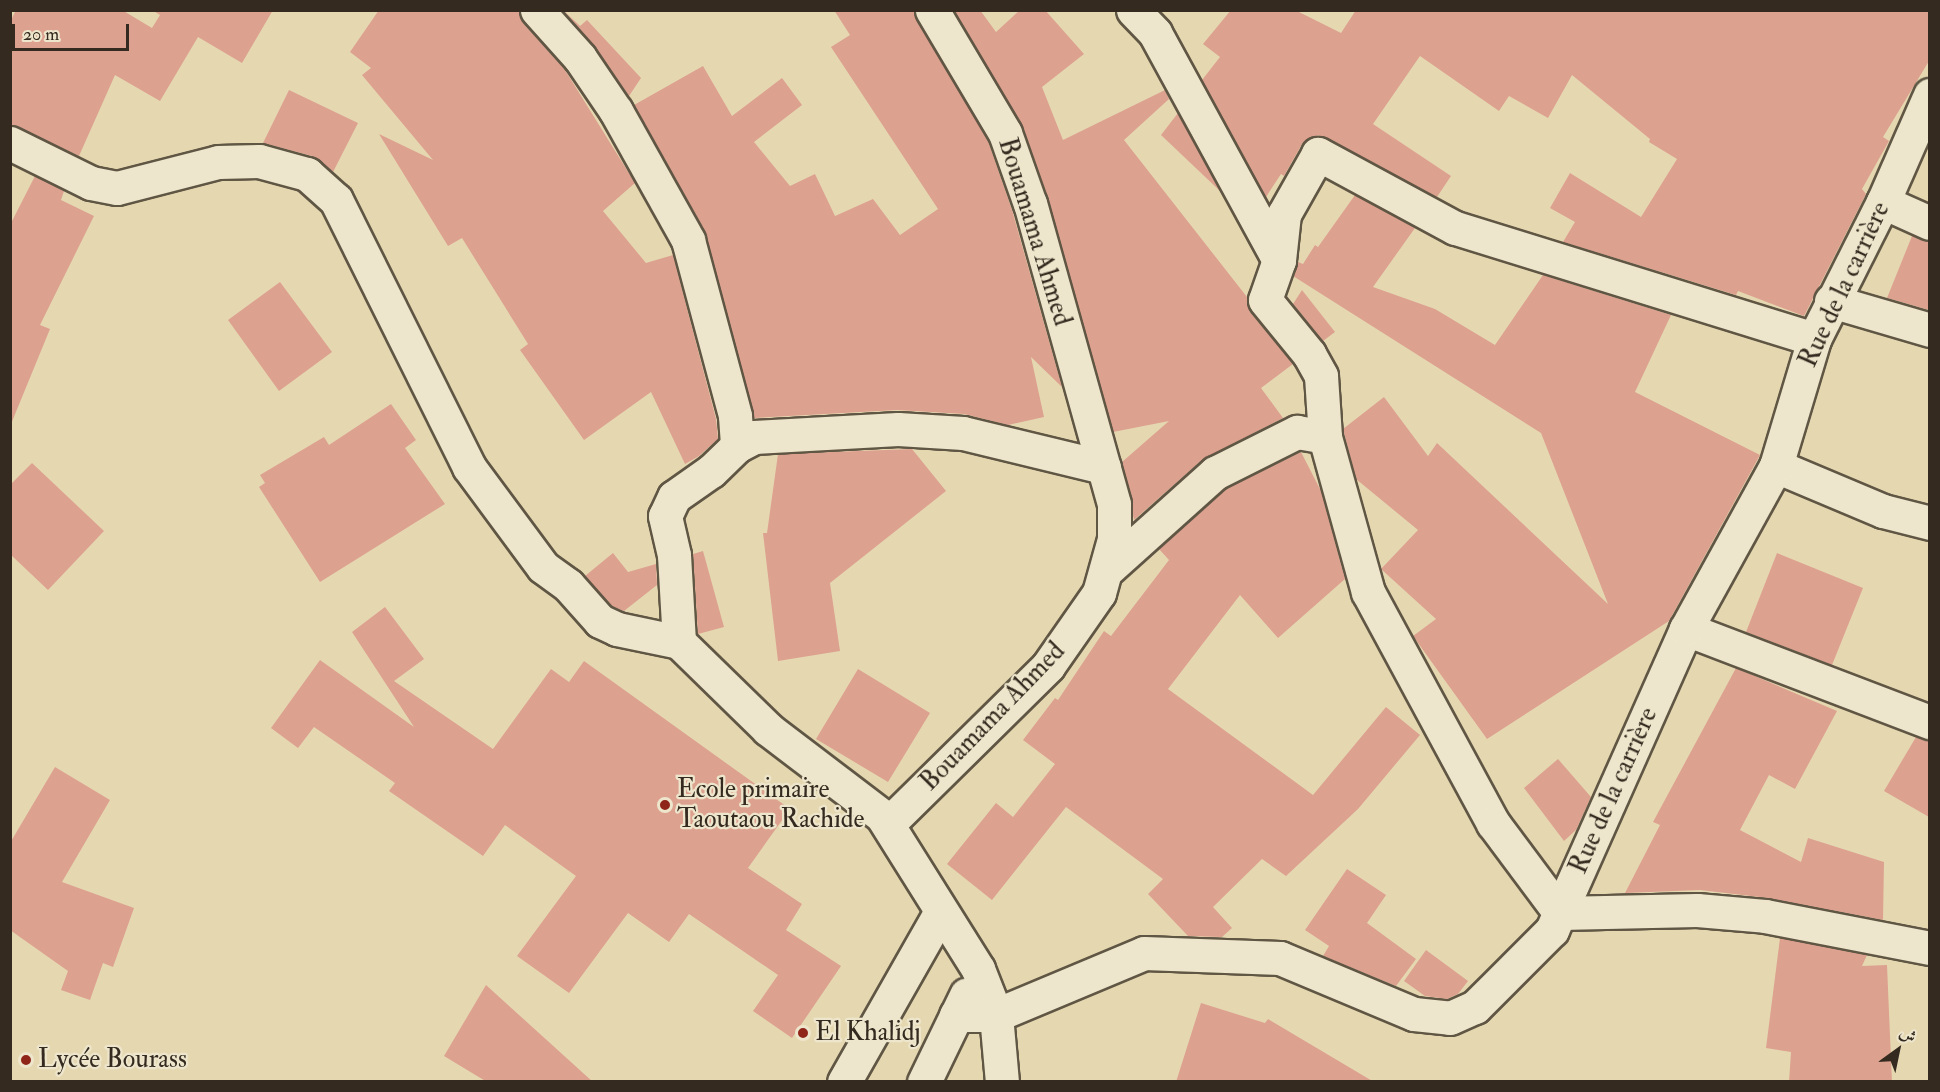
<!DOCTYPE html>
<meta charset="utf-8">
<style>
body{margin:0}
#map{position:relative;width:1940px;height:1092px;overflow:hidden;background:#e5d8b1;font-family:"IM FELL Double Pica",Amiri,serif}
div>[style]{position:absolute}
.building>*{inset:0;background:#dda18f}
.roads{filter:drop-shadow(2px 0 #605644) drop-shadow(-2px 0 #605644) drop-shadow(0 2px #605644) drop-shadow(0 -2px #605644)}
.minor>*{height:33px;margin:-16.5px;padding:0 16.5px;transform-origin:16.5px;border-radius:16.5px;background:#eee6cc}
.dots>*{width:16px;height:16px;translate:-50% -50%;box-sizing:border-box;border:3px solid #eee6cc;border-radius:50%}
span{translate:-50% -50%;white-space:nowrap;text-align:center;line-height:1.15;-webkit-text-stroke:4.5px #eee6cc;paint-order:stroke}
.street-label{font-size:26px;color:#342a1f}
.poi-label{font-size:26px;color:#342a1f}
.left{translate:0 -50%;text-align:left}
.frame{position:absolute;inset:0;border:12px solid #342a1f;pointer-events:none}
.north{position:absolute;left:1868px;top:1020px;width:60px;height:60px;-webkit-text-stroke:4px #eee6cc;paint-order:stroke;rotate:33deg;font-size:16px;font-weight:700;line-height:24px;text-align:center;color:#342a1f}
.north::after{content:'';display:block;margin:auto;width:21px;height:27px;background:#342a1f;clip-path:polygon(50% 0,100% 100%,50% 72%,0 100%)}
.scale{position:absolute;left:12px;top:24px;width:117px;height:27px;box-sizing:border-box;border:3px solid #342a1f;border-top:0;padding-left:8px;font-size:18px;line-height:21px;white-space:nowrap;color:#342a1f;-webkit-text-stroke:4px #eee6cc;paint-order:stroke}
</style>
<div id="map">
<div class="building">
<div style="clip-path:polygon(16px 10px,122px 10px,152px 28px,160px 15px,152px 10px,273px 10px,242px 63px,198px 37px,160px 101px,115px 75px,79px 156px,10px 125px,10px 22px)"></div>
<div style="clip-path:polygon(379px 10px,519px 10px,523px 23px,565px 70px,635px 183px,603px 211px,646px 263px,673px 255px,716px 419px,718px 439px,699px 456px,685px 464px,651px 392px,584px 440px,520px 350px,528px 344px,462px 238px,448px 246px,379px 134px,433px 160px,362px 75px,371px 68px,350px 52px)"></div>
<div style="clip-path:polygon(563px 10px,580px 26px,587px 20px,641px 78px,629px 96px,595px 47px)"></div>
<div style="clip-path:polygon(834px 10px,913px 10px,988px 141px,1012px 210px,1062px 387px,1031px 357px,1044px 417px,1008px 425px,964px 414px,897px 410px,754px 418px,706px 235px,634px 105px,703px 66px,732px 116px,782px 78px,802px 105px,754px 142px,790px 186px,815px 174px,835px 216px,873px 199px,900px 235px,938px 209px,831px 47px,850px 35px)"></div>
<div style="clip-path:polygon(954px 10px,980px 10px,996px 32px,1020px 10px,1045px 10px,1084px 54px,1042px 87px,1063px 140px,1165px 90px,1169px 99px,1124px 140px,1247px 297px,1250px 312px,1293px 364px,1261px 388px,1283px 418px,1203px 459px,1134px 520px,1122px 462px,1169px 421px,1113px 432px,1048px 199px,1023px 127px)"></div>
<div style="clip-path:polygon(1231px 10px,1295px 10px,1341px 33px,1356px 10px,1929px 10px,1929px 61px,1883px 137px,1889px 141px,1862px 189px,1866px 194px,1804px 316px,1738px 291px,1736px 295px,1563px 242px,1575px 222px,1550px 208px,1570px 173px,1641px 217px,1677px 159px,1649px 142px,1650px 139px,1572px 75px,1548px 118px,1509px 96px,1499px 111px,1420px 56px,1373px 124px,1451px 176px,1437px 197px,1318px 135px,1302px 144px,1284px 176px,1281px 174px,1266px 197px,1202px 80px,1220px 57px,1203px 44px)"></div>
<div style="clip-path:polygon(289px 90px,358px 123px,333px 172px,312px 156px,263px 143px)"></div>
<div style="clip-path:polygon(1178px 113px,1220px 191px,1161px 135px)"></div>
<div style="clip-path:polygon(35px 176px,64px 191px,61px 200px,94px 216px,40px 325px,50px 329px,11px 424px,10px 225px)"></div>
<div style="clip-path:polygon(1355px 195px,1415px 228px,1373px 287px,1435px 309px,1495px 345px,1543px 275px,1671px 315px,1635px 392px,1760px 455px,1669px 621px,1487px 739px,1413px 636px,1436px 619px,1381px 569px,1418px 530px,1356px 479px,1343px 429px,1384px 397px,1428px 456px,1437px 443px,1608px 604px,1541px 433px,1293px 276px,1298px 262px,1303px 264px,1315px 245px,1318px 247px)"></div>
<div style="clip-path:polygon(1912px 236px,1929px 241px,1929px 310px,1887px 298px)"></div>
<div style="clip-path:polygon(280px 282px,332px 352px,279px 391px,228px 320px)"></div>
<div style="clip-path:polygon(1302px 290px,1335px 332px,1323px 341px,1293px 304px)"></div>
<div style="clip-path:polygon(391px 404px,416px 440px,405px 448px,445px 504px,320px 582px,259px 487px,265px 483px,260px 475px,324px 437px,329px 445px)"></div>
<div style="clip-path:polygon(912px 449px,946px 491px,830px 583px,840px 651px,778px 661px,763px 533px,767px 533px,778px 454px)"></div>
<div style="clip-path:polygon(1301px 452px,1321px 491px,1345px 579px,1278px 638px,1240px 595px,1168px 689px,1313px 795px,1386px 707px,1420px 735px,1358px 809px,1286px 876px,1262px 859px,1213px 907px,1232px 928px,1222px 937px,1188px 936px,1148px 894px,1163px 879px,1066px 807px,992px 900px,947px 864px,996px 803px,1013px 817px,1055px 764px,1023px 740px,1055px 698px,1058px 700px,1104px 631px,1111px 636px,1169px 560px,1159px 549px,1226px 489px)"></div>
<div style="clip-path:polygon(32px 463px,104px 531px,48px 590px,10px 554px,10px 485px)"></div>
<div style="clip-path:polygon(703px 551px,724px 627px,698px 634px,693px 554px)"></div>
<div style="clip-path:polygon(613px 553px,628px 572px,656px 564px,657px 585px,624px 611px,611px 606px,585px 576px)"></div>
<div style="clip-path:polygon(1777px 553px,1863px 588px,1832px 665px,1746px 632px)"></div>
<div style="clip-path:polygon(385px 607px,424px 659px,394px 681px,493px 749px,551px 669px,569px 682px,584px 661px,790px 809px,748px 868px,802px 904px,786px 930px,841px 966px,792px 1038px,753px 1011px,778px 975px,689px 914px,669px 942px,628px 913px,569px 993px,517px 956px,576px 876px,505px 825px,483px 856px,389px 791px,395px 783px,314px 727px,298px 748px,271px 728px,320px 660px,414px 727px,352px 632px)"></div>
<div style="clip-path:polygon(1736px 668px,1837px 711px,1795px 789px,1769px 775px,1740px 830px,1801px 862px,1808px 838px,1884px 862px,1883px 920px,1768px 898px,1700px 890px,1625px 893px,1660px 825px,1653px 822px)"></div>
<div style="clip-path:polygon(858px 669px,930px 713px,888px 782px,816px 739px)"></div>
<div style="clip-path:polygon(1916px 737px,1929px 740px,1929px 817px,1884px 791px)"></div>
<div style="clip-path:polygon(1558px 759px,1591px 797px,1576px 830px,1564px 841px,1524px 788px)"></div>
<div style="clip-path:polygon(55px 767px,110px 800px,62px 882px,134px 908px,113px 967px,103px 963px,90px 1000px,61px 990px,68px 971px,10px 930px,10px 843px)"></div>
<div style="clip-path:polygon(1347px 869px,1386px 895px,1367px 923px,1416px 959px,1396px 986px,1323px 956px,1329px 946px,1305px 930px)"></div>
<div style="clip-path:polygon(1780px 938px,1867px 955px,1862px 966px,1887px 965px,1892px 1082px,1789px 1082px,1791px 1052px,1766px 1048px)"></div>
<div style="clip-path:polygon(1426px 950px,1468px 981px,1458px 994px,1447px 999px,1425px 996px,1404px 981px)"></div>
<div style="clip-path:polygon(486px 985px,593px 1082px,487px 1082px,444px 1056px)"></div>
<div style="clip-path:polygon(1201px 1003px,1265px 1023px,1268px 1019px,1374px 1082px,1176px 1082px)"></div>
</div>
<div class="roads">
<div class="minor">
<div style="left:537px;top:10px;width:64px;rotate:48.1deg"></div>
<div style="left:580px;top:58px;width:64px;rotate:55.8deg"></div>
<div style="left:616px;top:111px;width:148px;rotate:60.8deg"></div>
<div style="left:688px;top:240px;width:182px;rotate:75deg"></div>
<div style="left:735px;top:416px;width:30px;rotate:86deg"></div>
<div style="left:737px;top:446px;width:36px;rotate:136deg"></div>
<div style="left:711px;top:471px;width:45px;rotate:144.9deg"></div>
<div style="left:674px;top:497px;width:21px;rotate:115deg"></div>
<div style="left:665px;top:516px;width:40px;rotate:77deg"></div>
<div style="left:674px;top:555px;width:87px;rotate:86.7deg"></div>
<div style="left:1133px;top:10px;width:32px;rotate:46deg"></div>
<div style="left:1155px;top:33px;width:259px;rotate:61.4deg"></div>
<div style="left:10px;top:143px;width:90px;rotate:26.3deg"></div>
<div style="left:91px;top:183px;width:26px;rotate:11deg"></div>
<div style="left:117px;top:188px;width:104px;rotate:-14.4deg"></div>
<div style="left:218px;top:162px;width:41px;rotate:-1.4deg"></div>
<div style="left:259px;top:161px;width:50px;rotate:15.2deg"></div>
<div style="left:307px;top:174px;width:39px;rotate:42deg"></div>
<div style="left:336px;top:200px;width:298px;rotate:63.5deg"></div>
<div style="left:469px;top:467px;width:124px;rotate:53.5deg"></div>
<div style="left:543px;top:567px;width:31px;rotate:36deg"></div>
<div style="left:568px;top:585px;width:48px;rotate:48.4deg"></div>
<div style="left:600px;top:621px;width:19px;rotate:25deg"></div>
<div style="left:617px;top:629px;width:63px;rotate:11.8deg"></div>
<div style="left:679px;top:642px;width:124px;rotate:44.3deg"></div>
<div style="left:768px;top:729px;width:143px;rotate:37.3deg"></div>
<div style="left:882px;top:816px;width:181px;rotate:57.9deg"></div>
<div style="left:978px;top:969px;width:49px;rotate:68.6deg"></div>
<div style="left:996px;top:1015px;width:67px;rotate:84.9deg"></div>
<div style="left:1883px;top:202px;width:51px;rotate:24.1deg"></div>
<div style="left:1831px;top:301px;width:103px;rotate:16.3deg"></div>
<div style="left:1814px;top:339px;width:376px;rotate:-162.8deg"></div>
<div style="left:1455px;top:228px;width:156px;rotate:-151.6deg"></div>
<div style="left:1318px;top:154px;width:69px;rotate:119.5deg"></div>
<div style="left:1284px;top:214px;width:46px;rotate:96.2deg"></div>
<div style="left:1279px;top:260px;width:42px;rotate:109.3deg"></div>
<div style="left:1265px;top:300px;width:70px;rotate:50.8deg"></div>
<div style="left:1309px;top:354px;width:25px;rotate:61deg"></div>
<div style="left:1321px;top:376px;width:61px;rotate:86.2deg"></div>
<div style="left:1325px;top:437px;width:161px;rotate:74.5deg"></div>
<div style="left:1368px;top:592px;width:263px;rotate:61.6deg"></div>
<div style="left:1493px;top:823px;width:112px;rotate:53.3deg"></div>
<div style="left:1560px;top:913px;width:137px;rotate:-1.3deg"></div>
<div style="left:1697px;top:910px;width:68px;rotate:5deg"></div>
<div style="left:1765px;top:916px;width:168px;rotate:11deg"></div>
<div style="left:737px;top:446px;width:19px;rotate:-28deg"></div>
<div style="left:754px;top:437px;width:144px;rotate:-3.2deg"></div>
<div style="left:898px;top:429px;width:65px;rotate:3.5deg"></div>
<div style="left:963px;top:433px;width:145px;rotate:13.6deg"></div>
<div style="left:1776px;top:466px;width:116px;rotate:22.8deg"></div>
<div style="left:1883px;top:511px;width:49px;rotate:14.3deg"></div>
<div style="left:1108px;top:569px;width:144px;rotate:-41.9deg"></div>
<div style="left:1215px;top:473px;width:92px;rotate:-26.6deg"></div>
<div style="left:1297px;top:432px;width:28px;rotate:10deg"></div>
<div style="left:1686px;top:629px;width:261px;rotate:20.9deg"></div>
<div style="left:888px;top:824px;width:225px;rotate:-44.6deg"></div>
<div style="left:1048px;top:666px;width:89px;rotate:-55.1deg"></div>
<div style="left:1099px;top:593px;width:56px;rotate:-74.5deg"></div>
<div style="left:1114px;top:539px;width:35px;rotate:-90deg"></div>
<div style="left:1114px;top:504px;width:312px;rotate:-105.6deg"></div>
<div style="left:1030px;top:204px;width:75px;rotate:-109.4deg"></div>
<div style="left:1005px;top:133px;width:143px;rotate:-120.7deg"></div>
<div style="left:956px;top:1015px;width:40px"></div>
<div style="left:996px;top:1015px;width:160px;rotate:-22.7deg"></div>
<div style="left:1144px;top:953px;width:136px;rotate:2.1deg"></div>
<div style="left:1280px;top:958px;width:145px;rotate:22.7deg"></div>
<div style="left:1414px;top:1014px;width:36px;rotate:6deg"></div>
<div style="left:1450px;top:1018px;width:27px;rotate:-24deg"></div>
<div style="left:1475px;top:1007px;width:109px;rotate:-45deg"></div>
<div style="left:1552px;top:930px;width:329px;rotate:-66deg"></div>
<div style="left:1686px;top:629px;width:186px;rotate:-61.1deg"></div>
<div style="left:1776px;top:466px;width:133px;rotate:-73.3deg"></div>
<div style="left:1814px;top:339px;width:153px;rotate:-63.3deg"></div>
<div style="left:1883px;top:202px;width:117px;rotate:-66.3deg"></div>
<div style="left:844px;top:1082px;width:194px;rotate:-60.4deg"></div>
<div style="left:924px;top:1082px;width:97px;rotate:-64.2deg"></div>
</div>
</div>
<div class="dots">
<div style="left:665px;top:805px;background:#8f2418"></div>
<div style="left:803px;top:1033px;background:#8f2418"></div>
<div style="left:26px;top:1060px;background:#8f2418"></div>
</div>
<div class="street-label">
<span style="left:1034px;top:232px;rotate:73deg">Bouamama Ahmed</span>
<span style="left:1845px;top:285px;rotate:-65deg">Rue de la carrière</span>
<span style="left:993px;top:717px;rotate:-46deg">Bouamama Ahmed</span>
<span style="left:1614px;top:791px;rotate:-66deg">Rue de la carrière</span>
</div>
<div class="poi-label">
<span class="left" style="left:677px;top:805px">Ecole primaire<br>Taoutaou Rachide</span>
<span class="left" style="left:815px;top:1033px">El Khalidj</span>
<span class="left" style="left:38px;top:1060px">Lycée Bourass</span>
</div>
<div class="frame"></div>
<div class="north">ش</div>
<div class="scale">20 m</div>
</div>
